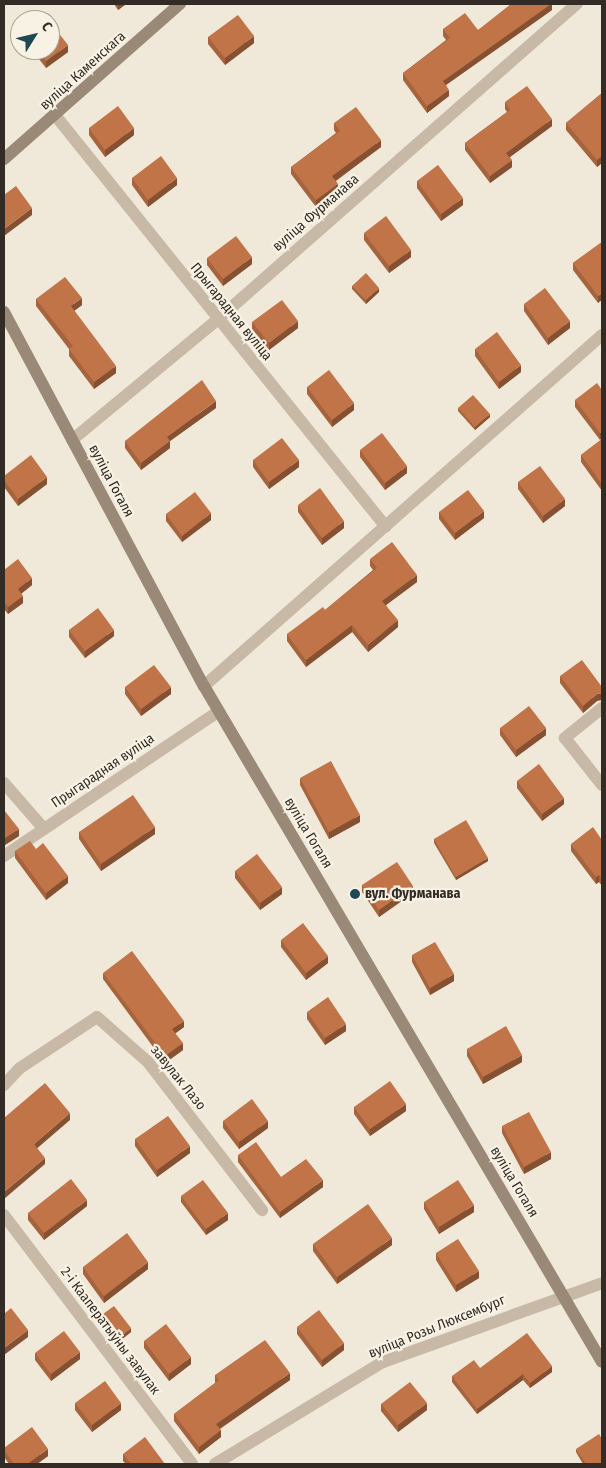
<!DOCTYPE html>
<meta charset="utf-8">
<style>
body{margin:0}
#map{position:relative;width:606px;height:1468px;overflow:hidden;background:#f0e8d9;font-family:"Fira Sans Condensed",sans-serif}
div>[style]{position:absolute}
.street>*{height:12px;margin:-6px;padding:0 6px;transform-origin:6px;border-radius:6px;background:#c7b9a6}
.secondary>*{height:12px;margin:-6px;padding:0 6px;transform-origin:6px;border-radius:6px;background:#9a8977}
.wall>*{inset:0;background:#a5643d}
.shaded-wall>*{inset:0;background:#865132}
.building>*{inset:0;background:#c07447}
.dots>*{width:14px;height:14px;translate:-50% -50%;box-sizing:border-box;border:2px solid #f8f2e5;border-radius:50%}
span{translate:-50% -50%;white-space:nowrap;text-align:center;line-height:1.15;-webkit-text-stroke:4.5px #f8f2e5;paint-order:stroke}
.street-label{font-size:14px;color:#332c26}
.poi-label{font-size:14px;color:#332c26;font-weight:700}
.left{translate:0 -50%;text-align:left}
.frame{position:absolute;inset:0;border:5px solid #332c26;pointer-events:none}
.north{position:absolute;left:10px;top:10px;width:50px;height:50px;box-sizing:border-box;background:#f8f2e5;border:1px solid #a9a399;border-radius:50%;rotate:54deg;font-size:14px;font-weight:700;line-height:20px;text-align:center;color:#332c26}
.north::after{content:'';display:block;margin:auto;width:18px;height:22px;background:#1e4852;clip-path:polygon(50% 0,100% 100%,50% 72%,0 100%)}
</style>
<div id="map">
<div class="street">
<div style="left:55px;top:115px;width:528px;rotate:51.22deg"></div>
<div style="left:72px;top:440px;width:188px;rotate:-39.6deg"></div>
<div style="left:217px;top:320px;width:479px;rotate:-41.3deg"></div>
<div style="left:204px;top:686px;width:531px;rotate:-41.41deg"></div>
<div style="left:602px;top:708px;width:48px;rotate:141deg"></div>
<div style="left:565px;top:738px;width:60px;rotate:51.8deg"></div>
<div style="left:4px;top:783px;width:61px;rotate:49deg"></div>
<div style="left:4px;top:856px;width:259px;rotate:-34deg"></div>
<div style="left:4px;top:1085px;width:23px;rotate:-47deg"></div>
<div style="left:20px;top:1068px;width:92px;rotate:-33.5deg"></div>
<div style="left:97px;top:1017px;width:68px;rotate:41.4deg"></div>
<div style="left:148px;top:1062px;width:187px;rotate:52.4deg"></div>
<div style="left:4px;top:1215px;width:312px;rotate:52.9deg"></div>
<div style="left:215px;top:1464px;width:197px;rotate:-31.3deg"></div>
<div style="left:383px;top:1362px;width:233px;rotate:-19.8deg"></div>
</div>
<div class="secondary">
<div style="left:4px;top:159px;width:235px;rotate:-41.4deg"></div>
<div style="left:4px;top:312px;width:424px;rotate:61.9deg"></div>
<div style="left:204px;top:686px;width:784px;rotate:59.51deg"></div>
</div>
<div class="wall">
<div style="clip-path:polygon(114px 4px,126px 4px,118px 10px)"></div>
<div style="clip-path:polygon(552px 4px,552px 10px,446px 85px,449px 96px,427px 113px,403px 80px,403px 73px,446px 40px,443px 36px,443px 29px,478px 30px)"></div>
<div style="clip-path:polygon(208px 37px,254px 43px,225px 65px,208px 44px)"></div>
<div style="clip-path:polygon(32px 50px,50px 50px,68px 52px,46px 68px)"></div>
<div style="clip-path:polygon(602px 93px,602px 163px,597px 167px,566px 130px,566px 123px)"></div>
<div style="clip-path:polygon(505px 102px,552px 126px,510px 157px,512px 167px,490px 183px,465px 150px,465px 143px,507px 112px,505px 109px)"></div>
<div style="clip-path:polygon(334px 123px,381px 147px,336px 181px,338px 191px,316px 207px,291px 174px,291px 167px,336px 133px,334px 130px)"></div>
<div style="clip-path:polygon(89px 128px,134px 135px,105px 157px,89px 135px)"></div>
<div style="clip-path:polygon(132px 178px,177px 185px,148px 207px,132px 185px)"></div>
<div style="clip-path:polygon(417px 181px,463px 205px,441px 221px,417px 188px)"></div>
<div style="clip-path:polygon(364px 233px,411px 257px,389px 273px,364px 240px)"></div>
<div style="clip-path:polygon(602px 242px,598px 303px,573px 270px,573px 263px)"></div>
<div style="clip-path:polygon(207px 258px,252px 264px,223px 286px,207px 265px)"></div>
<div style="clip-path:polygon(352px 286px,379px 292px,366px 304px,352px 289px)"></div>
<div style="clip-path:polygon(36px 299px,82px 305px,74px 311px,116px 373px,94px 389px,69px 356px,69px 349px,36px 306px)"></div>
<div style="clip-path:polygon(524px 304px,570px 328px,548px 345px,524px 311px)"></div>
<div style="clip-path:polygon(252px 322px,298px 328px,269px 350px,252px 329px)"></div>
<div style="clip-path:polygon(475px 349px,521px 372px,499px 389px,475px 356px)"></div>
<div style="clip-path:polygon(307px 387px,354px 410px,332px 427px,307px 394px)"></div>
<div style="clip-path:polygon(602px 390px,600px 440px,575px 407px,575px 400px)"></div>
<div style="clip-path:polygon(216px 408px,170px 441px,170px 448px,141px 470px,125px 448px,125px 441px)"></div>
<div style="clip-path:polygon(458px 408px,490px 417px,475px 430px,458px 411px)"></div>
<div style="clip-path:polygon(602px 439px,602px 491px,581px 462px,581px 455px)"></div>
<div style="clip-path:polygon(360px 450px,407px 473px,385px 490px,360px 457px)"></div>
<div style="clip-path:polygon(253px 460px,299px 467px,269px 489px,253px 467px)"></div>
<div style="clip-path:polygon(4px 476px,47px 484px,18px 506px,4px 487px)"></div>
<div style="clip-path:polygon(518px 482px,565px 506px,543px 523px,518px 489px)"></div>
<div style="clip-path:polygon(298px 505px,344px 528px,322px 545px,298px 512px)"></div>
<div style="clip-path:polygon(439px 512px,484px 518px,455px 540px,439px 519px)"></div>
<div style="clip-path:polygon(166px 514px,211px 520px,182px 542px,166px 521px)"></div>
<div style="clip-path:polygon(370px 559px,417px 582px,386px 605px,398px 627px,368px 652px,352px 632px,306px 667px,287px 641px,287px 634px,325px 610px,373px 570px,370px 566px)"></div>
<div style="clip-path:polygon(4px 570px,32px 585px,21px 594px,23px 603px,8px 614px,4px 609px)"></div>
<div style="clip-path:polygon(69px 630px,114px 636px,85px 658px,69px 637px)"></div>
<div style="clip-path:polygon(560px 676px,597px 701px,583px 713px,560px 683px)"></div>
<div style="clip-path:polygon(125px 687px,171px 694px,141px 716px,125px 694px)"></div>
<div style="clip-path:polygon(500px 728px,546px 735px,516px 757px,500px 735px)"></div>
<div style="clip-path:polygon(300px 778px,360px 822px,329px 839px,300px 785px)"></div>
<div style="clip-path:polygon(517px 781px,564px 804px,542px 821px,517px 788px)"></div>
<div style="clip-path:polygon(4px 810px,19px 836px,5px 845px,4px 843px)"></div>
<div style="clip-path:polygon(79px 832px,155px 834px,101px 871px,79px 839px)"></div>
<div style="clip-path:polygon(434px 839px,488px 861px,456px 880px,434px 843px)"></div>
<div style="clip-path:polygon(602px 840px,602px 886px,599px 882px,596px 884px,571px 851px,571px 844px)"></div>
<div style="clip-path:polygon(36px 849px,68px 883px,46px 900px,15px 858px,15px 851px)"></div>
<div style="clip-path:polygon(235px 871px,282px 894px,260px 910px,235px 878px)"></div>
<div style="clip-path:polygon(362px 885px,413px 893px,379px 917px,362px 892px)"></div>
<div style="clip-path:polygon(281px 940px,328px 963px,306px 980px,281px 947px)"></div>
<div style="clip-path:polygon(412px 955px,454px 981px,430px 995px,412px 962px)"></div>
<div style="clip-path:polygon(103px 973px,184px 1027px,175px 1033px,183px 1050px,165px 1063px,103px 979px)"></div>
<div style="clip-path:polygon(307px 1012px,346px 1031px,325px 1045px,307px 1019px)"></div>
<div style="clip-path:polygon(467px 1049px,522px 1062px,483px 1084px,467px 1056px)"></div>
<div style="clip-path:polygon(354px 1107px,406px 1111px,370px 1136px,354px 1114px)"></div>
<div style="clip-path:polygon(223px 1121px,268px 1128px,239px 1149px,223px 1128px)"></div>
<div style="clip-path:polygon(502px 1126px,551px 1159px,524px 1174px,502px 1133px)"></div>
<div style="clip-path:polygon(135px 1139px,190px 1153px,157px 1177px,135px 1146px)"></div>
<div style="clip-path:polygon(238px 1155px,281px 1177px,323px 1187px,280px 1218px,238px 1162px)"></div>
<div style="clip-path:polygon(181px 1196px,228px 1220px,206px 1235px,181px 1202px)"></div>
<div style="clip-path:polygon(424px 1202px,474px 1212px,439px 1234px,424px 1209px)"></div>
<div style="clip-path:polygon(87px 1206px,44px 1240px,28px 1220px,28px 1213px)"></div>
<div style="clip-path:polygon(313px 1244px,392px 1245px,337px 1284px,313px 1251px)"></div>
<div style="clip-path:polygon(436px 1253px,479px 1278px,456px 1292px,436px 1260px)"></div>
<div style="clip-path:polygon(83px 1267px,148px 1269px,104px 1303px,83px 1274px)"></div>
<div style="clip-path:polygon(99px 1317px,131px 1332px,117px 1343px,99px 1321px)"></div>
<div style="clip-path:polygon(297px 1327px,344px 1350px,322px 1367px,297px 1334px)"></div>
<div style="clip-path:polygon(144px 1341px,191px 1364px,169px 1381px,144px 1348px)"></div>
<div style="clip-path:polygon(35px 1353px,80px 1359px,51px 1381px,35px 1360px)"></div>
<div style="clip-path:polygon(552px 1372px,530px 1388px,523px 1380px,477px 1414px,452px 1382px,452px 1376px)"></div>
<div style="clip-path:polygon(215px 1375px,290px 1380px,220px 1429px,221px 1437px,199px 1454px,174px 1421px,174px 1414px,215px 1383px)"></div>
<div style="clip-path:polygon(75px 1403px,121px 1410px,92px 1432px,75px 1410px)"></div>
<div style="clip-path:polygon(381px 1404px,427px 1410px,398px 1432px,381px 1411px)"></div>
<div style="clip-path:polygon(4px 1448px,48px 1456px,37px 1464px,9px 1464px,4px 1457px)"></div>
<div style="clip-path:polygon(576px 1449px,602px 1464px,583px 1464px,576px 1452px)"></div>
<div style="clip-path:polygon(123px 1454px,165px 1464px,126px 1464px,123px 1461px)"></div>
</div>
<div class="shaded-wall">
<div style="clip-path:polygon(118px 4px,126px 4px,118px 10px)"></div>
<div style="clip-path:polygon(551px 4px,552px 4px,552px 10px,443px 87px,443px 81px)"></div>
<div style="clip-path:polygon(254px 36px,254px 43px,225px 65px,225px 58px)"></div>
<div style="clip-path:polygon(68px 45px,68px 52px,46px 68px,46px 61px)"></div>
<div style="clip-path:polygon(449px 90px,449px 96px,427px 113px,427px 106px)"></div>
<div style="clip-path:polygon(552px 119px,552px 126px,506px 160px,506px 153px)"></div>
<div style="clip-path:polygon(134px 128px,134px 135px,105px 157px,105px 150px)"></div>
<div style="clip-path:polygon(381px 140px,381px 147px,332px 183px,332px 176px)"></div>
<div style="clip-path:polygon(602px 156px,602px 163px,597px 167px,597px 160px)"></div>
<div style="clip-path:polygon(512px 160px,512px 167px,490px 183px,490px 176px)"></div>
<div style="clip-path:polygon(177px 178px,177px 185px,148px 207px,148px 200px)"></div>
<div style="clip-path:polygon(338px 184px,338px 191px,316px 207px,316px 200px)"></div>
<div style="clip-path:polygon(463px 198px,463px 205px,441px 221px,441px 214px)"></div>
<div style="clip-path:polygon(32px 208px,32px 215px,4px 236px,4px 229px)"></div>
<div style="clip-path:polygon(411px 250px,411px 257px,389px 273px,389px 266px)"></div>
<div style="clip-path:polygon(252px 257px,252px 264px,223px 286px,223px 279px)"></div>
<div style="clip-path:polygon(379px 288px,379px 292px,366px 304px,366px 300px)"></div>
<div style="clip-path:polygon(602px 293px,602px 300px,598px 303px,598px 296px)"></div>
<div style="clip-path:polygon(82px 298px,82px 305px,71px 313px,71px 306px)"></div>
<div style="clip-path:polygon(298px 321px,298px 328px,269px 350px,269px 343px)"></div>
<div style="clip-path:polygon(570px 321px,570px 328px,548px 345px,548px 338px)"></div>
<div style="clip-path:polygon(521px 365px,521px 372px,499px 389px,499px 382px)"></div>
<div style="clip-path:polygon(116px 366px,116px 373px,94px 389px,94px 382px)"></div>
<div style="clip-path:polygon(5px 386px,5px 393px,4px 394px,4px 387px)"></div>
<div style="clip-path:polygon(216px 401px,216px 408px,170px 441px,170px 448px,141px 470px,141px 463px,167px 437px)"></div>
<div style="clip-path:polygon(354px 403px,354px 410px,332px 427px,332px 420px)"></div>
<div style="clip-path:polygon(490px 414px,490px 417px,475px 430px,475px 427px)"></div>
<div style="clip-path:polygon(602px 431px,602px 438px,600px 440px,600px 433px)"></div>
<div style="clip-path:polygon(299px 460px,299px 467px,269px 489px,269px 482px)"></div>
<div style="clip-path:polygon(407px 466px,407px 473px,385px 490px,385px 483px)"></div>
<div style="clip-path:polygon(47px 477px,47px 484px,18px 506px,18px 499px)"></div>
<div style="clip-path:polygon(565px 499px,565px 506px,543px 523px,543px 516px)"></div>
<div style="clip-path:polygon(484px 511px,484px 518px,455px 540px,455px 533px)"></div>
<div style="clip-path:polygon(211px 513px,211px 520px,182px 542px,182px 536px)"></div>
<div style="clip-path:polygon(344px 521px,344px 528px,322px 545px,322px 538px)"></div>
<div style="clip-path:polygon(417px 575px,417px 582px,382px 608px,382px 601px)"></div>
<div style="clip-path:polygon(32px 578px,32px 585px,18px 596px,18px 589px)"></div>
<div style="clip-path:polygon(23px 596px,23px 603px,8px 614px,8px 607px)"></div>
<div style="clip-path:polygon(398px 620px,398px 627px,368px 652px,368px 645px)"></div>
<div style="clip-path:polygon(352px 625px,352px 632px,306px 667px,306px 660px)"></div>
<div style="clip-path:polygon(114px 630px,114px 636px,85px 658px,85px 651px)"></div>
<div style="clip-path:polygon(171px 687px,171px 694px,141px 716px,141px 709px)"></div>
<div style="clip-path:polygon(602px 693px,602px 700px,597px 701px,583px 713px,583px 706px,597px 694px)"></div>
<div style="clip-path:polygon(546px 728px,546px 735px,516px 757px,516px 750px)"></div>
<div style="clip-path:polygon(564px 798px,564px 804px,542px 821px,542px 814px)"></div>
<div style="clip-path:polygon(360px 815px,360px 822px,329px 839px,329px 832px)"></div>
<div style="clip-path:polygon(155px 827px,155px 834px,101px 871px,101px 864px)"></div>
<div style="clip-path:polygon(19px 829px,19px 836px,5px 845px,5px 838px)"></div>
<div style="clip-path:polygon(488px 858px,488px 861px,456px 880px,456px 877px)"></div>
<div style="clip-path:polygon(599px 875px,599px 882px,596px 884px,596px 877px)"></div>
<div style="clip-path:polygon(68px 876px,68px 883px,46px 900px,46px 893px)"></div>
<div style="clip-path:polygon(413px 886px,413px 893px,379px 917px,379px 910px)"></div>
<div style="clip-path:polygon(282px 887px,282px 894px,260px 910px,260px 903px)"></div>
<div style="clip-path:polygon(328px 956px,328px 963px,306px 980px,306px 973px)"></div>
<div style="clip-path:polygon(454px 974px,454px 981px,430px 995px,430px 988px)"></div>
<div style="clip-path:polygon(184px 1021px,184px 1027px,172px 1036px,172px 1029px)"></div>
<div style="clip-path:polygon(346px 1024px,346px 1031px,325px 1045px,325px 1038px)"></div>
<div style="clip-path:polygon(183px 1043px,183px 1050px,165px 1063px,165px 1056px)"></div>
<div style="clip-path:polygon(522px 1055px,522px 1062px,483px 1084px,483px 1077px)"></div>
<div style="clip-path:polygon(406px 1104px,406px 1111px,370px 1136px,370px 1129px)"></div>
<div style="clip-path:polygon(70px 1113px,70px 1120px,34px 1151px,34px 1144px)"></div>
<div style="clip-path:polygon(268px 1121px,268px 1128px,239px 1149px,239px 1142px)"></div>
<div style="clip-path:polygon(190px 1146px,190px 1153px,157px 1177px,157px 1170px)"></div>
<div style="clip-path:polygon(551px 1152px,551px 1159px,524px 1174px,524px 1167px)"></div>
<div style="clip-path:polygon(45px 1158px,45px 1164px,4px 1199px,4px 1192px)"></div>
<div style="clip-path:polygon(323px 1180px,323px 1187px,280px 1218px,280px 1212px)"></div>
<div style="clip-path:polygon(87px 1200px,87px 1206px,44px 1240px,44px 1233px)"></div>
<div style="clip-path:polygon(474px 1205px,474px 1212px,439px 1234px,439px 1227px)"></div>
<div style="clip-path:polygon(228px 1213px,228px 1220px,206px 1235px,206px 1229px)"></div>
<div style="clip-path:polygon(392px 1238px,392px 1245px,337px 1284px,337px 1277px)"></div>
<div style="clip-path:polygon(148px 1262px,148px 1269px,104px 1303px,104px 1296px)"></div>
<div style="clip-path:polygon(479px 1271px,479px 1278px,456px 1292px,456px 1285px)"></div>
<div style="clip-path:polygon(131px 1328px,131px 1332px,117px 1343px,117px 1340px)"></div>
<div style="clip-path:polygon(28px 1330px,28px 1337px,4px 1355px,4px 1348px)"></div>
<div style="clip-path:polygon(344px 1343px,344px 1350px,322px 1367px,322px 1360px)"></div>
<div style="clip-path:polygon(80px 1352px,80px 1359px,51px 1381px,51px 1374px)"></div>
<div style="clip-path:polygon(191px 1357px,191px 1364px,169px 1381px,169px 1374px)"></div>
<div style="clip-path:polygon(552px 1366px,552px 1372px,530px 1388px,530px 1383px)"></div>
<div style="clip-path:polygon(290px 1373px,290px 1380px,216px 1431px,216px 1424px)"></div>
<div style="clip-path:polygon(523px 1374px,523px 1380px,477px 1414px,477px 1409px)"></div>
<div style="clip-path:polygon(121px 1403px,121px 1410px,92px 1432px,92px 1425px)"></div>
<div style="clip-path:polygon(427px 1403px,427px 1410px,398px 1432px,398px 1425px)"></div>
<div style="clip-path:polygon(221px 1430px,221px 1437px,199px 1454px,199px 1447px)"></div>
<div style="clip-path:polygon(48px 1449px,48px 1456px,37px 1464px,27px 1464px)"></div>
</div>
<div class="building">
<div style="clip-path:polygon(511px 4px,551px 4px,443px 81px,449px 90px,427px 106px,403px 73px,450px 38px,443px 29px,465px 13px,478px 30px)"></div>
<div style="clip-path:polygon(43px 12px,49px 20px,32px 20px)"></div>
<div style="clip-path:polygon(238px 15px,254px 36px,225px 58px,208px 37px)"></div>
<div style="clip-path:polygon(50px 22px,68px 45px,46px 61px,37px 50px,50px 50px)"></div>
<div style="clip-path:polygon(527px 86px,552px 119px,506px 153px,512px 160px,490px 176px,465px 143px,510px 110px,505px 102px)"></div>
<div style="clip-path:polygon(602px 93px,602px 156px,597px 160px,566px 123px)"></div>
<div style="clip-path:polygon(118px 106px,134px 128px,105px 150px,89px 128px)"></div>
<div style="clip-path:polygon(356px 107px,381px 140px,332px 176px,338px 184px,316px 200px,291px 167px,340px 131px,334px 123px)"></div>
<div style="clip-path:polygon(161px 156px,177px 178px,148px 200px,132px 178px)"></div>
<div style="clip-path:polygon(438px 165px,463px 198px,441px 214px,417px 181px)"></div>
<div style="clip-path:polygon(16px 186px,32px 208px,4px 229px,4px 195px)"></div>
<div style="clip-path:polygon(386px 216px,411px 250px,389px 266px,364px 233px)"></div>
<div style="clip-path:polygon(236px 236px,252px 257px,223px 279px,207px 258px)"></div>
<div style="clip-path:polygon(602px 242px,602px 293px,598px 296px,573px 263px)"></div>
<div style="clip-path:polygon(366px 273px,379px 288px,366px 300px,352px 286px)"></div>
<div style="clip-path:polygon(65px 277px,82px 298px,71px 306px,116px 366px,94px 382px,69px 349px,73px 346px,36px 299px)"></div>
<div style="clip-path:polygon(545px 288px,570px 321px,548px 338px,524px 304px)"></div>
<div style="clip-path:polygon(282px 300px,298px 321px,269px 343px,252px 322px)"></div>
<div style="clip-path:polygon(497px 332px,521px 365px,499px 382px,475px 349px)"></div>
<div style="clip-path:polygon(329px 370px,354px 403px,332px 420px,307px 387px)"></div>
<div style="clip-path:polygon(202px 380px,216px 401px,167px 437px,170px 441px,141px 463px,125px 441px)"></div>
<div style="clip-path:polygon(597px 383px,602px 390px,602px 431px,600px 433px,575px 400px)"></div>
<div style="clip-path:polygon(473px 395px,490px 414px,475px 427px,458px 408px)"></div>
<div style="clip-path:polygon(382px 433px,407px 466px,385px 483px,360px 450px)"></div>
<div style="clip-path:polygon(282px 438px,299px 460px,269px 482px,253px 460px)"></div>
<div style="clip-path:polygon(602px 439px,602px 484px,581px 455px)"></div>
<div style="clip-path:polygon(31px 455px,47px 477px,18px 499px,4px 480px,4px 476px)"></div>
<div style="clip-path:polygon(540px 466px,565px 499px,543px 516px,518px 482px)"></div>
<div style="clip-path:polygon(320px 488px,344px 521px,322px 538px,298px 505px)"></div>
<div style="clip-path:polygon(468px 490px,484px 511px,455px 533px,439px 512px)"></div>
<div style="clip-path:polygon(195px 492px,211px 513px,182px 536px,166px 514px)"></div>
<div style="clip-path:polygon(392px 542px,417px 575px,382px 601px,398px 620px,368px 645px,352px 625px,306px 660px,287px 634px,323px 607px,325px 610px,377px 568px,370px 559px)"></div>
<div style="clip-path:polygon(18px 559px,32px 578px,18px 589px,23px 596px,8px 607px,4px 602px,4px 570px)"></div>
<div style="clip-path:polygon(98px 608px,114px 630px,85px 651px,69px 630px)"></div>
<div style="clip-path:polygon(582px 660px,602px 687px,602px 693px,597px 694px,583px 706px,560px 676px)"></div>
<div style="clip-path:polygon(154px 665px,171px 687px,141px 709px,125px 687px)"></div>
<div style="clip-path:polygon(529px 706px,546px 728px,516px 750px,500px 728px)"></div>
<div style="clip-path:polygon(331px 761px,360px 815px,329px 832px,300px 778px)"></div>
<div style="clip-path:polygon(539px 764px,564px 798px,542px 814px,517px 781px)"></div>
<div style="clip-path:polygon(133px 795px,155px 827px,101px 864px,79px 832px)"></div>
<div style="clip-path:polygon(4px 810px,19px 829px,5px 838px,4px 836px)"></div>
<div style="clip-path:polygon(466px 820px,488px 858px,456px 877px,434px 839px)"></div>
<div style="clip-path:polygon(593px 827px,602px 840px,602px 879px,599px 875px,596px 877px,571px 844px)"></div>
<div style="clip-path:polygon(30px 841px,36px 849px,43px 843px,68px 876px,46px 893px,15px 851px)"></div>
<div style="clip-path:polygon(257px 854px,282px 887px,260px 903px,235px 871px)"></div>
<div style="clip-path:polygon(397px 862px,413px 886px,379px 910px,362px 885px)"></div>
<div style="clip-path:polygon(303px 923px,328px 956px,306px 973px,281px 940px)"></div>
<div style="clip-path:polygon(435px 942px,454px 974px,430px 988px,412px 955px)"></div>
<div style="clip-path:polygon(132px 951px,184px 1021px,172px 1029px,183px 1043px,165px 1056px,103px 973px)"></div>
<div style="clip-path:polygon(328px 997px,346px 1024px,325px 1038px,307px 1012px)"></div>
<div style="clip-path:polygon(506px 1026px,522px 1055px,483px 1077px,467px 1049px)"></div>
<div style="clip-path:polygon(390px 1081px,406px 1104px,370px 1129px,354px 1107px)"></div>
<div style="clip-path:polygon(45px 1083px,70px 1113px,34px 1144px,45px 1158px,4px 1192px,4px 1118px)"></div>
<div style="clip-path:polygon(252px 1099px,268px 1121px,239px 1142px,223px 1121px)"></div>
<div style="clip-path:polygon(529px 1112px,551px 1152px,524px 1167px,502px 1126px)"></div>
<div style="clip-path:polygon(168px 1116px,190px 1146px,157px 1170px,135px 1139px)"></div>
<div style="clip-path:polygon(256px 1142px,281px 1177px,306px 1159px,323px 1180px,280px 1212px,238px 1155px)"></div>
<div style="clip-path:polygon(71px 1179px,87px 1200px,44px 1233px,28px 1213px)"></div>
<div style="clip-path:polygon(203px 1180px,228px 1213px,206px 1229px,181px 1196px)"></div>
<div style="clip-path:polygon(458px 1180px,474px 1205px,439px 1227px,424px 1202px)"></div>
<div style="clip-path:polygon(368px 1204px,392px 1238px,337px 1277px,313px 1244px)"></div>
<div style="clip-path:polygon(127px 1233px,148px 1262px,104px 1296px,83px 1267px)"></div>
<div style="clip-path:polygon(458px 1239px,479px 1271px,456px 1285px,436px 1253px)"></div>
<div style="clip-path:polygon(114px 1306px,131px 1328px,117px 1340px,99px 1317px)"></div>
<div style="clip-path:polygon(11px 1308px,28px 1330px,4px 1348px,4px 1314px)"></div>
<div style="clip-path:polygon(319px 1310px,344px 1343px,322px 1360px,297px 1327px)"></div>
<div style="clip-path:polygon(166px 1324px,191px 1357px,169px 1374px,144px 1341px)"></div>
<div style="clip-path:polygon(64px 1331px,80px 1352px,51px 1374px,35px 1353px)"></div>
<div style="clip-path:polygon(527px 1333px,552px 1366px,530px 1383px,523px 1374px,477px 1409px,452px 1376px,474px 1360px,480px 1368px)"></div>
<div style="clip-path:polygon(265px 1340px,290px 1373px,216px 1424px,221px 1430px,199px 1447px,174px 1414px,219px 1380px,215px 1375px)"></div>
<div style="clip-path:polygon(105px 1381px,121px 1403px,92px 1425px,75px 1403px)"></div>
<div style="clip-path:polygon(410px 1382px,427px 1403px,398px 1425px,381px 1404px)"></div>
<div style="clip-path:polygon(32px 1427px,48px 1449px,27px 1464px,14px 1464px,4px 1450px,4px 1448px)"></div>
<div style="clip-path:polygon(599px 1434px,602px 1439px,602px 1464px,586px 1464px,576px 1449px)"></div>
<div style="clip-path:polygon(145px 1437px,165px 1464px,131px 1464px,123px 1454px)"></div>
</div>
<div class="dots">
<div style="left:355px;top:894px;background:#1e4852"></div>
</div>
<div class="street-label">
<span style="left:83px;top:71px;rotate:-42deg">вуліца Каменскага</span>
<span style="left:316px;top:213px;rotate:-41deg">вуліца Фурманава</span>
<span style="left:231px;top:312px;rotate:51deg">Прыгарадная вуліца</span>
<span style="left:111px;top:481px;rotate:62deg">вуліца Гогаля</span>
<span style="left:103px;top:771px;rotate:-34deg">Прыгарадная вуліца</span>
<span style="left:308px;top:833px;rotate:59deg">вуліца Гогаля</span>
<span style="left:178px;top:1078px;rotate:51deg">завулак Лазо</span>
<span style="left:514px;top:1182px;rotate:59deg">вуліца Гогаля</span>
<span style="left:437px;top:1327px;rotate:-22deg">вуліца Розы Люксембург</span>
<span style="left:110px;top:1331px;rotate:53deg">2-і Кааператыўны завулак</span>
</div>
<div class="poi-label">
<span class="left" style="left:365px;top:894px">вул. Фурманава</span>
</div>
<div class="frame"></div>
<div class="north">С</div>
</div>
